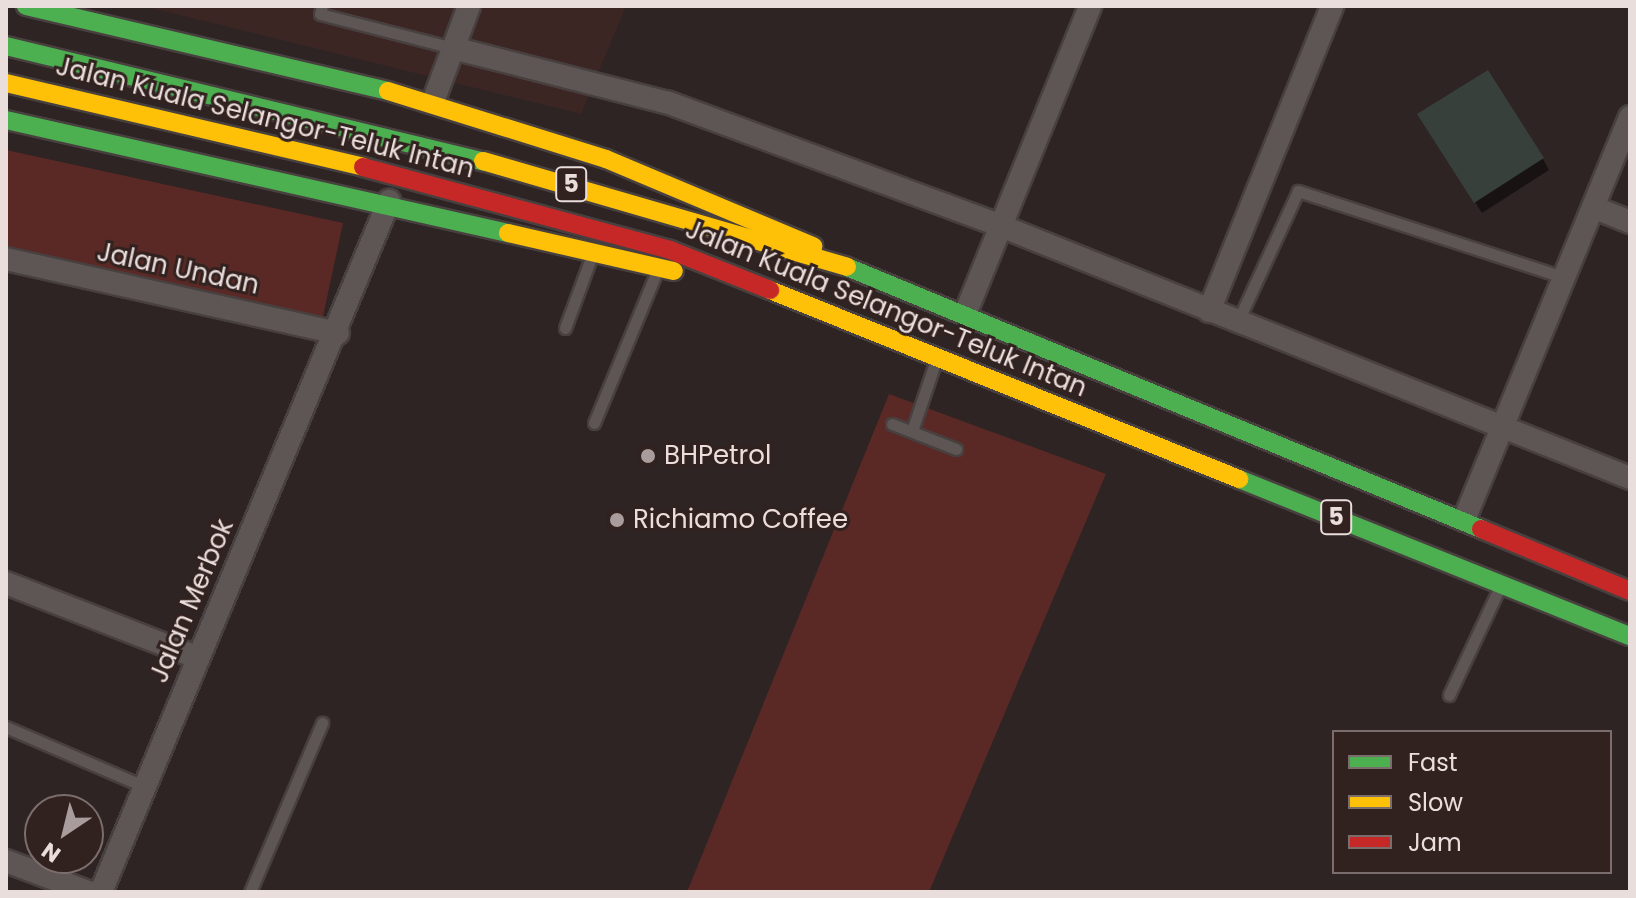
<!DOCTYPE html>
<style>
body{margin:0}
#map{position:relative;width:1636px;height:898px;overflow:hidden;background:#2d2423;font-family:Poppins,sans-serif}
div>[style]{position:absolute}
.built>*{inset:0;background:#3c2624}
.green>*{inset:0;background:#5a2926}
.shadow>*{inset:0;background:#0007}
.building>*{inset:0;background:#38403c}
.roads{filter:drop-shadow(2px 0 #48403f) drop-shadow(-2px 0 #48403f) drop-shadow(0 2px #48403f) drop-shadow(0 -2px #48403f)}
.lane>*{height:11px;margin:-5.5px;padding:0 5.5px;transform-origin:5.5px;border-radius:5.5px;background:#5d5655}
.street>*{height:22px;margin:-11px;padding:0 11px;transform-origin:11px;border-radius:11px;background:#5d5655}
.fast>*{height:18px;margin:-9px;padding:0 9px;transform-origin:9px;border-radius:9px;background:#4caf50}
.slow>*{height:18px;margin:-9px;padding:0 9px;transform-origin:9px;border-radius:9px;background:#ffc107}
.jam>*{height:18px;margin:-9px;padding:0 9px;transform-origin:9px;border-radius:9px;background:#c62828}
.dots>*{width:22px;height:22px;translate:-50% -50%;box-sizing:border-box;border:4px solid #31211f;border-radius:50%}
span{translate:-50% -50%;white-space:nowrap;text-align:center;line-height:1.15;-webkit-text-stroke:6px #31211f;paint-order:stroke}
.shield-label span{padding:2px 6px;background:#31211f;border:2px solid;border-radius:6px;-webkit-text-stroke-width:0}
.shield-label{font-size:24px;color:#eadedd;font-weight:700}
.street-label{font-size:26px;color:#eadedd}
.poi-label{font-size:26px;color:#eadedd}
.left{translate:0 -50%;text-align:left}
.frame{position:absolute;inset:0;border:8px solid #eadedd;pointer-events:none}
.legend{position:absolute;left:1332px;top:730px;width:280px;height:144px;box-sizing:border-box;background:#31211f;border:2px solid #7b6d6b;margin:0;padding:10px 14px;list-style:none;font-size:24px;color:#eadedd}
.legend li{display:flex;align-items:center;gap:16px;height:40px}
.legend b{width:40px;border:2px solid #7b6d6b}
.north{position:absolute;left:24px;top:794px;width:80px;height:80px;box-sizing:border-box;background:#31211f;border:2px solid #7b6d6b;border-radius:50%;rotate:215deg;font-size:22px;font-weight:700;line-height:32px;text-align:center;color:#eadedd}
.north::after{content:'';display:block;margin:auto;width:28px;height:36px;background:#a89d9c;clip-path:polygon(50% 0,100% 100%,50% 72%,0 100%)}
</style>
<div id="map">
<div class="built">
<div style="clip-path:polygon(143px 6px,626px 6px,581px 114px)"></div>
</div>
<div class="green">
<div style="clip-path:polygon(6px 150px,343px 223px,322px 321px,6px 253px)"></div>
<div style="clip-path:polygon(889px 394px,1106px 474px,929px 892px,687px 892px)"></div>
</div>
<div class="shadow">
<div style="clip-path:polygon(1427px 127px,1543px 159px,1549px 170px,1482px 213px)"></div>
</div>
<div class="building">
<div style="clip-path:polygon(1488px 70px,1544px 158px,1474px 203px,1417px 114px)"></div>
</div>
<div class="roads">
<div class="lane">
<div style="left:322px;top:6px;width:8px;rotate:104deg"></div>
<div style="left:320px;top:14px;width:137px;rotate:14.3deg"></div>
<div style="left:1238px;top:321px;width:143px;rotate:-65.2deg"></div>
<div style="left:1298px;top:191px;width:281px;rotate:18deg"></div>
<div style="left:565px;top:328px;width:78px;rotate:-69.7deg"></div>
<div style="left:594px;top:423px;width:165px;rotate:-67.5deg"></div>
<div style="left:892px;top:424px;width:69px;rotate:21.3deg"></div>
<div style="left:912px;top:431px;width:72px;rotate:-71.3deg"></div>
<div style="left:1449px;top:695px;width:115px;rotate:-64.8deg"></div>
<div style="left:6px;top:727px;width:151px;rotate:23.3deg"></div>
<div style="left:250px;top:892px;width:184px;rotate:-66.9deg"></div>
</div>
<div class="street">
<div style="left:453px;top:48px;width:223px;rotate:14.3deg"></div>
<div style="left:669px;top:103px;width:354px;rotate:20.3deg"></div>
<div style="left:1001px;top:226px;width:678px;rotate:21.83deg"></div>
<div style="left:433px;top:102px;width:103px;rotate:-69.4deg"></div>
<div style="left:1593px;top:207px;width:40px;rotate:22deg"></div>
<div style="left:6px;top:259px;width:340px;rotate:12.6deg"></div>
<div style="left:1209px;top:311px;width:329px;rotate:-68deg"></div>
<div style="left:966px;top:312px;width:330px;rotate:-67.9deg"></div>
<div style="left:1464px;top:520px;width:436px;rotate:-67.6deg"></div>
<div style="left:6px;top:583px;width:204px;rotate:21.3deg"></div>
<div style="left:6px;top:861px;width:88px;rotate:20.7deg"></div>
<div style="left:101px;top:892px;width:749px;rotate:-67.37deg"></div>
</div>
<div class="fast">
<div style="left:26px;top:6px;width:372px;rotate:13.2deg"></div>
<div style="left:6px;top:46px;width:491px;rotate:13.6deg"></div>
<div style="left:6px;top:120px;width:515px;rotate:12.69deg"></div>
<div style="left:847px;top:267px;width:686px;rotate:22.45deg"></div>
<div style="left:1239px;top:479px;width:421px;rotate:21.9deg"></div>
</div>
<div class="slow">
<div style="left:6px;top:83px;width:367px;rotate:13.2deg"></div>
<div style="left:388px;top:91px;width:228px;rotate:17.3deg"></div>
<div style="left:606px;top:159px;width:225px;rotate:22.8deg"></div>
<div style="left:483px;top:161px;width:379px;rotate:16.2deg"></div>
<div style="left:508px;top:233px;width:170px;rotate:12.9deg"></div>
<div style="left:770px;top:290px;width:506px;rotate:21.95deg"></div>
</div>
<div class="jam">
<div style="left:363px;top:167px;width:318px;rotate:15.1deg"></div>
<div style="left:670px;top:250px;width:108px;rotate:21.8deg"></div>
<div style="left:1481px;top:529px;width:161px;rotate:22.6deg"></div>
</div>
</div>
<div class="dots">
<div style="left:648px;top:456px;background:#a89d9c"></div>
<div style="left:617px;top:520px;background:#a89d9c"></div>
</div>
<div class="shield-label">
<span style="left:571px;top:184px">5</span>
<span style="left:1336px;top:517px">5</span>
</div>
<div class="street-label">
<span style="left:265px;top:118px;rotate:14deg">Jalan Kuala Selangor-Teluk Intan</span>
<span style="left:178px;top:269px;rotate:12deg">Jalan Undan</span>
<span style="left:886px;top:309px;rotate:22deg">Jalan Kuala Selangor-Teluk Intan</span>
<span style="left:192px;top:601px;rotate:-67deg">Jalan Merbok</span>
</div>
<div class="poi-label">
<span class="left" style="left:664px;top:456px">BHPetrol</span>
<span class="left" style="left:633px;top:520px">Richiamo Coffee</span>
</div>
<div class="frame"></div>
<ul class="legend">
<li><b style="height:10px;background:#4caf50"></b>Fast</li>
<li><b style="height:10px;background:#ffc107"></b>Slow</li>
<li><b style="height:10px;background:#c62828"></b>Jam</li>
</ul>
<div class="north">N</div>
</div>
